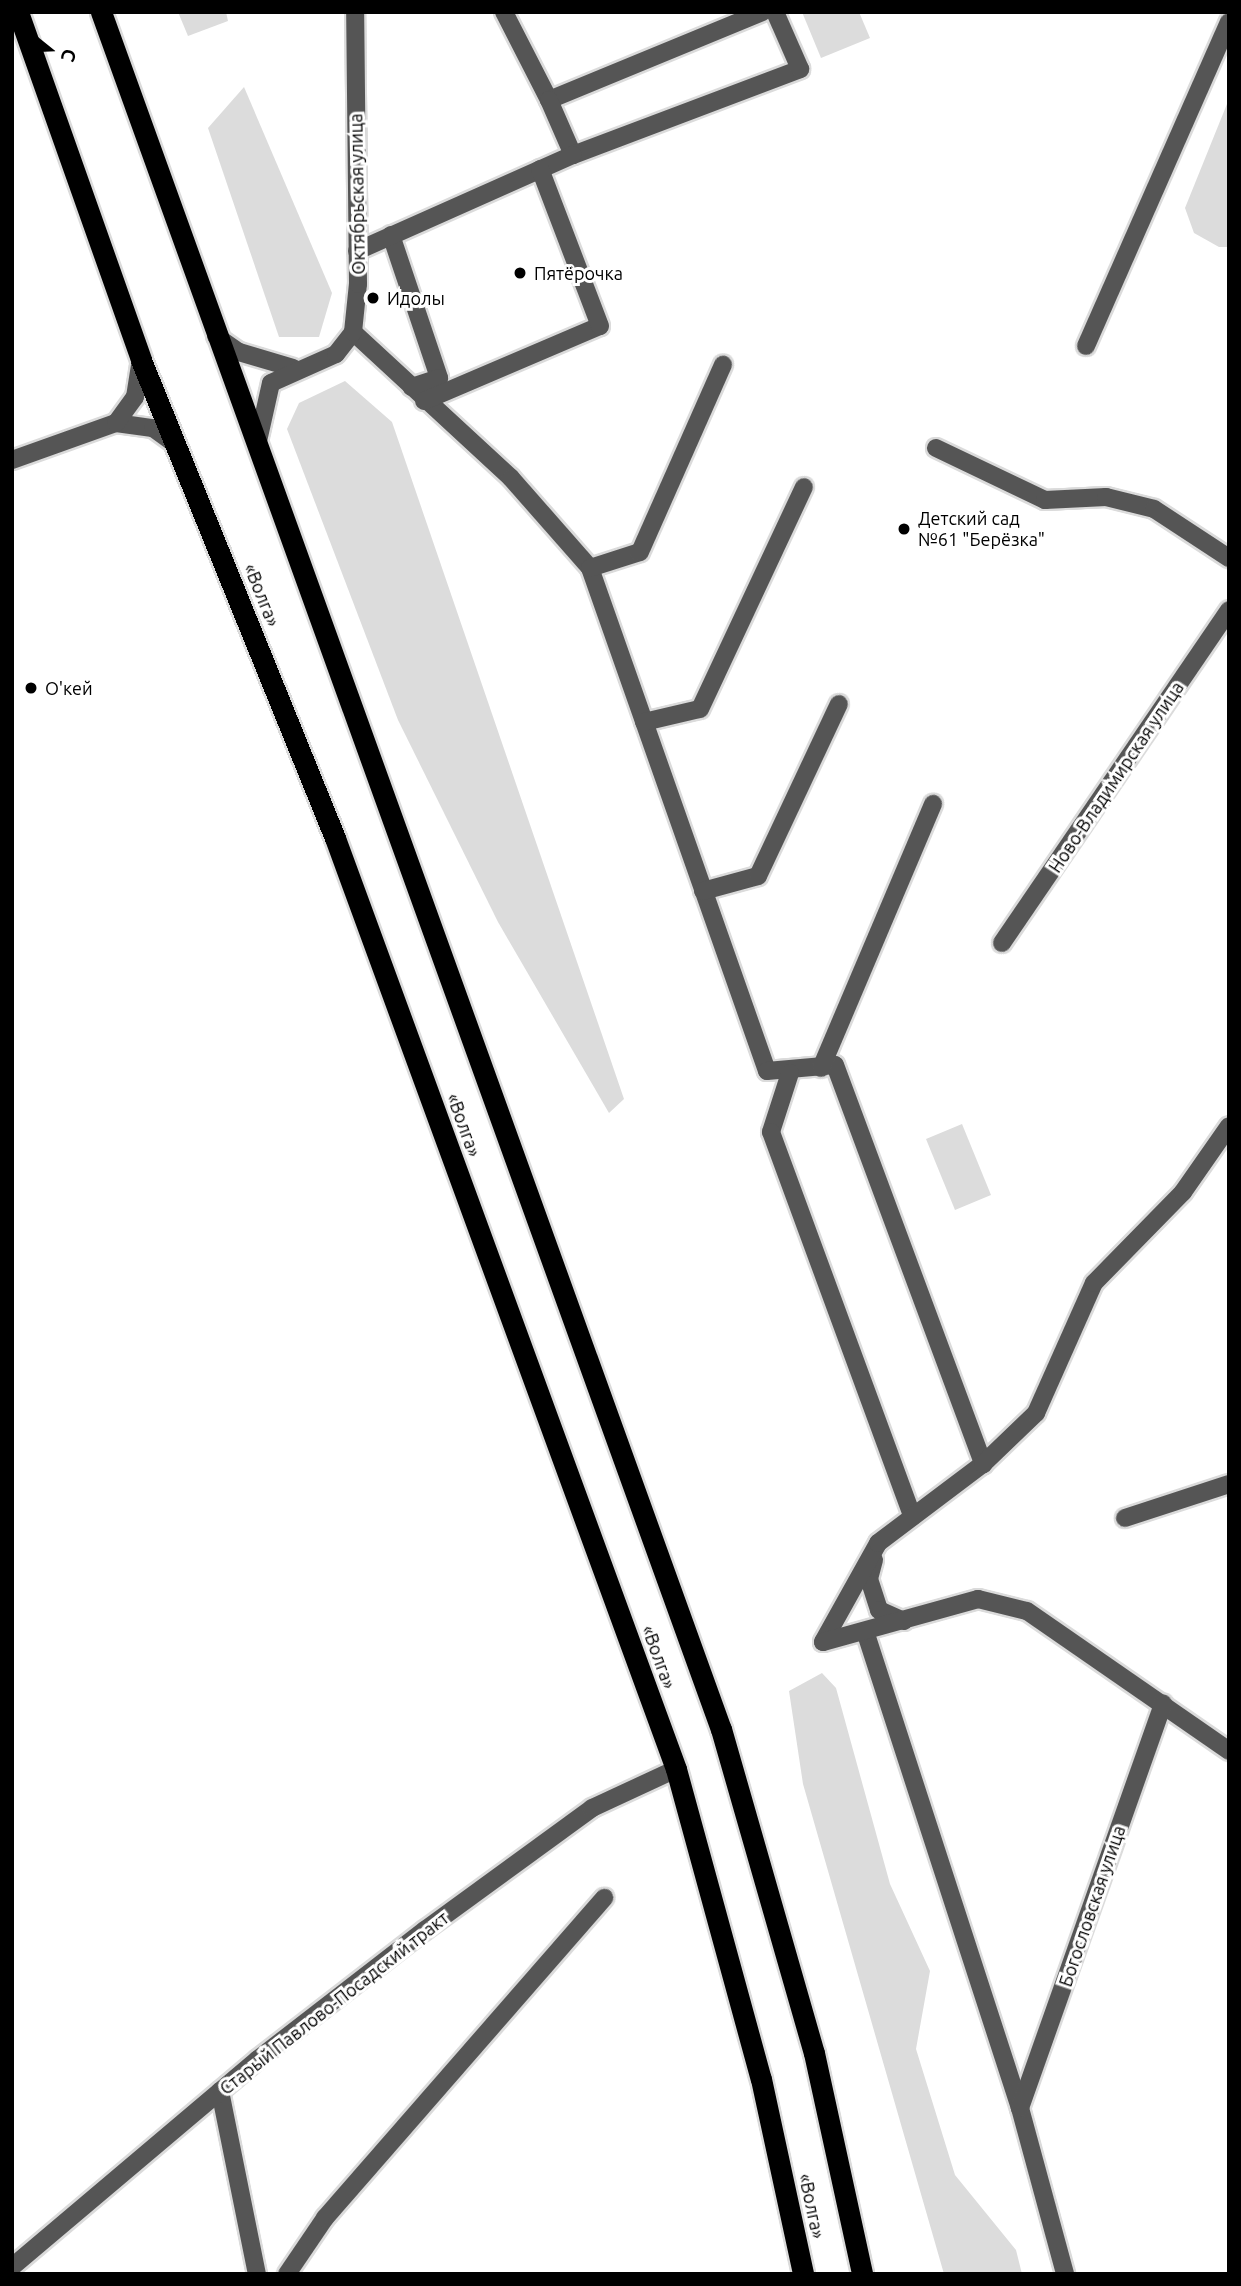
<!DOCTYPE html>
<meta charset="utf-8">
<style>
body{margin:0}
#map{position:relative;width:1241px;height:2286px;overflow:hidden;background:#fff;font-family:Ubuntu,sans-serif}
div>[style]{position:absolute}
.green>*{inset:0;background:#dcdcdc}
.roads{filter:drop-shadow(2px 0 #dbdbdb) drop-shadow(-2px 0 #dbdbdb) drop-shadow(0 2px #dbdbdb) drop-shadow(0 -2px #dbdbdb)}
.minor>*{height:18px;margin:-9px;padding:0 9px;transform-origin:9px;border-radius:9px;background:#555}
.highway>*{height:21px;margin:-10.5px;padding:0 10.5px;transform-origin:10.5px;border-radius:10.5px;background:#000}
.dots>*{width:19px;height:19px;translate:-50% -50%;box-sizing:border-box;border:4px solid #fff;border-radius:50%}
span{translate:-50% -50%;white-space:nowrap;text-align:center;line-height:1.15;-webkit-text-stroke:6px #fff;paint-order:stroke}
.street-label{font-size:18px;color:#000}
.poi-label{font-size:18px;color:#000}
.left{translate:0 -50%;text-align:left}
.frame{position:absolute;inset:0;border:14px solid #000;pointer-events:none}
.north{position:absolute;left:14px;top:14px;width:70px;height:70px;-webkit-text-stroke:5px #fff;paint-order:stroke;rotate:108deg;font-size:19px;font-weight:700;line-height:28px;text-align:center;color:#000}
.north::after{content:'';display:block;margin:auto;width:24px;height:32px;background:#000;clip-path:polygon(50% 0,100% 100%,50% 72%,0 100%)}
</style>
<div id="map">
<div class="green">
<div style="clip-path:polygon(178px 12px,226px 12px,228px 21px,188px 36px)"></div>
<div style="clip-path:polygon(802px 12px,859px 12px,870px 38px,821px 58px)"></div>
<div style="clip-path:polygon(244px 87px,332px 293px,319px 337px,279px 337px,208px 128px)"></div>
<div style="clip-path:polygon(1229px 99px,1229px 247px,1219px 247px,1194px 233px,1185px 208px)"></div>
<div style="clip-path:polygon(345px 381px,392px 422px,624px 1099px,609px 1113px,498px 922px,398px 720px,287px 429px,299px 403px)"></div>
<div style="clip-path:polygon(962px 1124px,991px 1195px,955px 1210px,926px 1139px)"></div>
<div style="clip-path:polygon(822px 1673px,836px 1688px,890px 1884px,930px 1971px,916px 2049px,955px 2175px,1016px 2250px,1022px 2274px,944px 2274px,803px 1784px,789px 1691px)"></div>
</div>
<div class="roads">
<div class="minor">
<div style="left:504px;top:12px;width:99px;rotate:62.9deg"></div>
<div style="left:549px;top:100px;width:231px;rotate:-22.4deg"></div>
<div style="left:549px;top:100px;width:60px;rotate:66.4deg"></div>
<div style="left:573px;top:155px;width:243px;rotate:-20.7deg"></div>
<div style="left:800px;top:69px;width:62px;rotate:-113.7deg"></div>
<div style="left:391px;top:235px;width:151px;rotate:71.4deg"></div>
<div style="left:439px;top:378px;width:29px;rotate:162deg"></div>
<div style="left:357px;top:251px;width:236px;rotate:-24deg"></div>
<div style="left:353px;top:332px;width:215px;rotate:42.7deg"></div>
<div style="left:511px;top:478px;width:120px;rotate:48.7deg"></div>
<div style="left:590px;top:568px;width:533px;rotate:70.61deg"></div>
<div style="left:767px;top:1071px;width:68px;rotate:-5deg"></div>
<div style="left:835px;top:1065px;width:426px;rotate:69.6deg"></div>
<div style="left:216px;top:336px;width:28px;rotate:35deg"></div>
<div style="left:239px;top:352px;width:56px;rotate:16.5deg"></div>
<div style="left:1086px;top:346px;width:354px;rotate:-66.2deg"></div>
<div style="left:424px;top:401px;width:191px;rotate:-23.1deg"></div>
<div style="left:600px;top:326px;width:168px;rotate:-110.9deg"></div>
<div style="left:116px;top:423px;width:37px;rotate:8deg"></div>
<div style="left:153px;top:428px;width:29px;rotate:36deg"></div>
<div style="left:258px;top:441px;width:59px;rotate:-77.4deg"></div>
<div style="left:271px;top:383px;width:71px;rotate:-24deg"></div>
<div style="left:336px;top:354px;width:28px;rotate:-52deg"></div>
<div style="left:353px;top:332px;width:48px;rotate:-84.1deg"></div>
<div style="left:358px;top:284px;width:272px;rotate:-90.6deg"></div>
<div style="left:936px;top:448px;width:121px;rotate:25.5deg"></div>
<div style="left:1045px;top:500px;width:61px;rotate:-2.8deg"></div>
<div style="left:1106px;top:497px;width:49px;rotate:14deg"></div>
<div style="left:1154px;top:509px;width:90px;rotate:33.2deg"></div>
<div style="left:12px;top:460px;width:110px;rotate:-19.6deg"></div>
<div style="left:116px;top:423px;width:32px;rotate:-54deg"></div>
<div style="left:135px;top:397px;width:37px;rotate:-81deg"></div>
<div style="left:590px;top:568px;width:52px;rotate:-17.7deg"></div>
<div style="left:640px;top:552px;width:205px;rotate:-66.1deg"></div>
<div style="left:644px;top:722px;width:57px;rotate:-13.1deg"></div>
<div style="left:700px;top:709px;width:245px;rotate:-64.9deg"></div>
<div style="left:703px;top:891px;width:57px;rotate:-15.3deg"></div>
<div style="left:758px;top:876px;width:190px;rotate:-64.8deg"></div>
<div style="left:1002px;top:943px;width:403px;rotate:-55.7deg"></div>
<div style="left:821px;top:1068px;width:287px;rotate:-67deg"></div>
<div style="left:790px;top:1073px;width:62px;rotate:107.9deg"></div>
<div style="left:771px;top:1132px;width:410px;rotate:69.8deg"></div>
<div style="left:1125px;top:1518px;width:109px;rotate:-18.1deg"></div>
<div style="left:874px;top:1560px;width:20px;rotate:105deg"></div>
<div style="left:869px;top:1579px;width:33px;rotate:72deg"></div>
<div style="left:879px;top:1610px;width:27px;rotate:24deg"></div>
<div style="left:865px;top:1631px;width:502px;rotate:72deg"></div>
<div style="left:1020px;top:2108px;width:172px;rotate:74.8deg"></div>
<div style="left:823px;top:1642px;width:113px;rotate:-60.9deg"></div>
<div style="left:878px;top:1543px;width:131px;rotate:-37deg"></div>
<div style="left:983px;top:1464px;width:74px;rotate:-43.9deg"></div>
<div style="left:1036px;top:1413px;width:142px;rotate:-66deg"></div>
<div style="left:1094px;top:1283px;width:127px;rotate:-45.6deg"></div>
<div style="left:1183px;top:1192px;width:80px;rotate:-55.1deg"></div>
<div style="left:823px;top:1642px;width:161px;rotate:-15.5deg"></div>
<div style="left:978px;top:1599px;width:50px;rotate:13.8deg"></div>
<div style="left:1027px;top:1611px;width:246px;rotate:34.7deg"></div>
<div style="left:220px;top:2091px;width:187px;rotate:78.6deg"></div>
<div style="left:1020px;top:2108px;width:429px;rotate:-70.5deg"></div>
<div style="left:12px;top:2267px;width:322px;rotate:-40.2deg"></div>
<div style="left:258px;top:2059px;width:211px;rotate:-37.7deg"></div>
<div style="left:425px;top:1930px;width:207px;rotate:-36.1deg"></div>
<div style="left:592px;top:1808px;width:93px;rotate:-24.9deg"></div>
<div style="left:287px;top:2274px;width:68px;rotate:-55.8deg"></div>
<div style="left:325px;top:2218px;width:425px;rotate:-48.9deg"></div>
</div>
<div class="highway">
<div style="left:18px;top:12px;width:369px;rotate:70.5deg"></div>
<div style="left:141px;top:360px;width:516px;rotate:67.91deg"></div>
<div style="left:335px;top:838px;width:991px;rotate:69.88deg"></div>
<div style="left:676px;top:1769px;width:321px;rotate:74.7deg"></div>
<div style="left:761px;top:2079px;width:199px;rotate:77.8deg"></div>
<div style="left:101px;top:12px;width:1826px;rotate:70.15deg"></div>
<div style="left:721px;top:1729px;width:337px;rotate:74deg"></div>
<div style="left:814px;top:2053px;width:226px;rotate:77.7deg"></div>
</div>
</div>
<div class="dots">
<div style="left:520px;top:273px;background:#000"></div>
<div style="left:373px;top:298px;background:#000"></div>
<div style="left:904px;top:529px;background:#000"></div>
<div style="left:31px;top:688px;background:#000"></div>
</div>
<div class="street-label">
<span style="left:357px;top:194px;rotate:-91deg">Октябрьская улица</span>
<span style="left:262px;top:595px;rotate:68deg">«Волга»</span>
<span style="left:1116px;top:777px;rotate:-56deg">Ново-Владимирская улица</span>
<span style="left:464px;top:1125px;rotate:70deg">«Волга»</span>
<span style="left:659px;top:1657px;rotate:70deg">«Волга»</span>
<span style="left:1092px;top:1906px;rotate:-71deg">Богословская улица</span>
<span style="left:334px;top:2003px;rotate:-38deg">Старый Павлово-Посадский тракт</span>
<span style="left:812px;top:2206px;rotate:78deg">«Волга»</span>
</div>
<div class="poi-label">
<span class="left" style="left:534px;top:273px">Пятёрочка</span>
<span class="left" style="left:387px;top:298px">Идолы</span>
<span class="left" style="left:918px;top:529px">Детский сад<br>№61 "Берёзка"</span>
<span class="left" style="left:45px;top:688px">О'кей</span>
</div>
<div class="frame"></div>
<div class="north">С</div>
</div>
